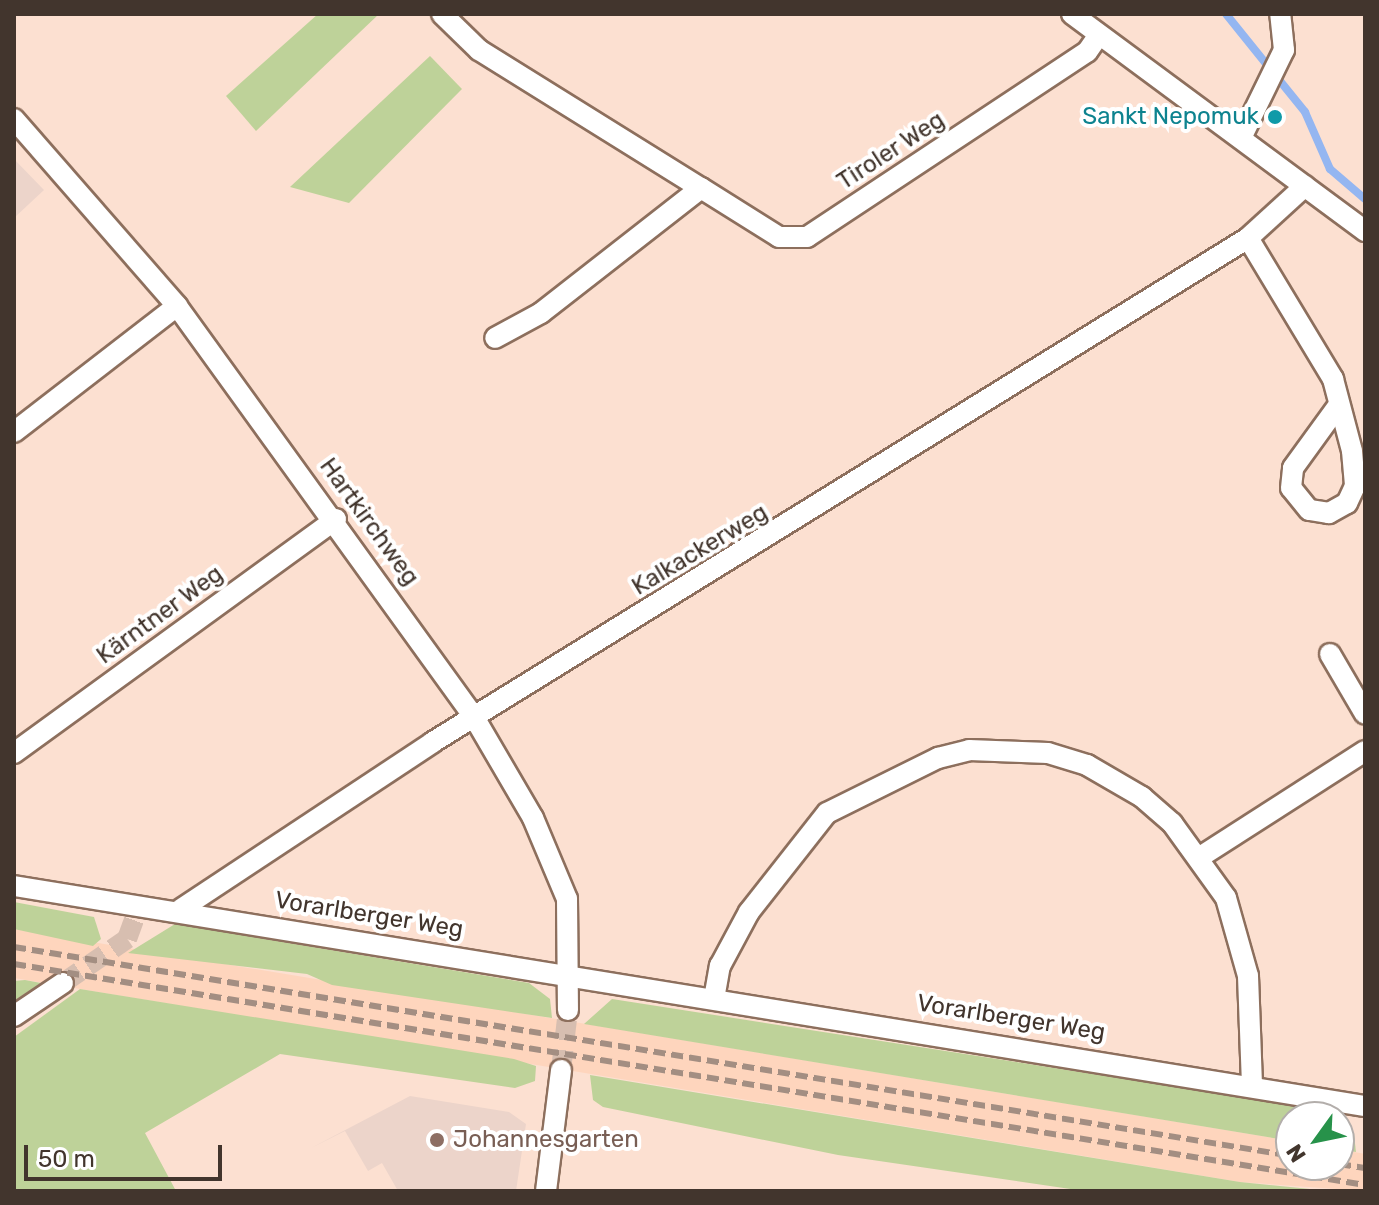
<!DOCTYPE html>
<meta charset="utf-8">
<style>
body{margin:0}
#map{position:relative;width:1379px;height:1205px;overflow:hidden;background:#fce0d1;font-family:Rubik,sans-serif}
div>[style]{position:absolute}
.built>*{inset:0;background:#fed5bd}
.education>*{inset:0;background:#ecd4ca}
.green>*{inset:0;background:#bed299}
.stream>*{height:8px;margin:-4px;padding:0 4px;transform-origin:4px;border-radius:4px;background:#94b6f1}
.minor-tunnel>*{height:20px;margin-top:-10px;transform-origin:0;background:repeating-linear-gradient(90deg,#d7beb0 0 20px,transparent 0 30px)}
.roads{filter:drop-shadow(2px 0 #8d6f5d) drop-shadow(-2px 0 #8d6f5d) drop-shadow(0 2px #8d6f5d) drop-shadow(0 -2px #8d6f5d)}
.minor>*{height:20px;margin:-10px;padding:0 10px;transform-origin:10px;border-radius:10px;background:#fff}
.rail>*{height:6px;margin-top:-3px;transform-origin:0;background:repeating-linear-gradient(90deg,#a38e82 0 12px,transparent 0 18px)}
.dots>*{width:22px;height:22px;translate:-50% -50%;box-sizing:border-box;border:4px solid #fff;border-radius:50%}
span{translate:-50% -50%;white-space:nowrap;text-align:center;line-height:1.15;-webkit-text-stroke:8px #fff;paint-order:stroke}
.culture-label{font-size:24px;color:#0d838f}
.right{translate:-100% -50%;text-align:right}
.street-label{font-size:24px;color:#42352d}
.education-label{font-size:24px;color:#785e54}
.left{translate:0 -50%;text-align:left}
.frame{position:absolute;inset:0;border:16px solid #42352d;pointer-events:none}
.north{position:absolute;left:1275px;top:1101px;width:80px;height:80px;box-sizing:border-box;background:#fff;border:2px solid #b3aeab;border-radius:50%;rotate:237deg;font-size:22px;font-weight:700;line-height:32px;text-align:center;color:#42352d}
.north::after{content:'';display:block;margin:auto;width:28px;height:36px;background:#27924a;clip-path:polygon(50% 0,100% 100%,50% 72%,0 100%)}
.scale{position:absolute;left:24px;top:1145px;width:198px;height:36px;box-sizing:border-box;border:4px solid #42352d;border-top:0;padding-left:10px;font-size:24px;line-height:28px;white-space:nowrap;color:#42352d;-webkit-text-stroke:6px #fff;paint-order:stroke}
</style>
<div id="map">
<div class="built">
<div style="clip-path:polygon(14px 929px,1291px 1141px,1291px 1165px,1339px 1165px,1339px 1149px,1365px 1154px,1365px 1191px,1240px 1182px,14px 978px)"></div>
</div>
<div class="education">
<div style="clip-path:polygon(14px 159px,44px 190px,14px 218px)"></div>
<div style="clip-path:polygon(410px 1096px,509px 1112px,526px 1124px,516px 1191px,398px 1191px,382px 1163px,368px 1171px,345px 1131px,311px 1148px)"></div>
</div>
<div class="green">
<div style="clip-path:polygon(318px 14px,379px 14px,256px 131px,226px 96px)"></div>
<div style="clip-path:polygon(430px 56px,462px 89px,349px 203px,290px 187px)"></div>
<div style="clip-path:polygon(14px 902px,94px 917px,101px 939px,93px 946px,14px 929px)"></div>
<div style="clip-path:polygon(175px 924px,529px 983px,550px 999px,552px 1018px,332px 985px,307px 974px,128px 953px)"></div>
<div style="clip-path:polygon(14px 981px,25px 980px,41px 983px,14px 1001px)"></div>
<div style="clip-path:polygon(80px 989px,514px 1059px,536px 1066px,535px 1081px,515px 1088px,280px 1054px,145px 1133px,176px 1191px,14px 1191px,14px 1037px)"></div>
<div style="clip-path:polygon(612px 999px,1311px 1108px,1337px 1117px,1291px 1117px,1291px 1141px,584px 1024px)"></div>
<div style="clip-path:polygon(590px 1075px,1240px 1182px,1330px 1191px,1084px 1191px,838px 1155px,603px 1107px,593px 1100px)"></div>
<div style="clip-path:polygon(1339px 1119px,1354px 1135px,1356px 1152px,1339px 1149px)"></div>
</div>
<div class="stream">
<div style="left:1226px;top:14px;width:126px;rotate:51.1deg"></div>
<div style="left:1305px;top:112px;width:62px;rotate:66.3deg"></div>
<div style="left:1330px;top:169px;width:46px;rotate:40.6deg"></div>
</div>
<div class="minor-tunnel">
<div style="left:63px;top:983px;width:78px;rotate:-34.5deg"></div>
<div style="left:127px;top:939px;width:37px;rotate:-70deg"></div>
<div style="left:561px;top:1070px;width:60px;rotate:-83.3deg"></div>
</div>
<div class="roads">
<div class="minor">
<div style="left:442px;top:14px;width:52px;rotate:44.2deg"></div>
<div style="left:479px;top:50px;width:261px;rotate:31.9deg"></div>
<div style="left:701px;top:188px;width:203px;rotate:142deg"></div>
<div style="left:541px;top:313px;width:52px;rotate:151.5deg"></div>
<div style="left:1072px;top:14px;width:365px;rotate:36.5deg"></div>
<div style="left:14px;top:119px;width:248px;rotate:48.9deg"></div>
<div style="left:177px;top:306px;width:507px;rotate:54.15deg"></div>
<div style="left:474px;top:717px;width:117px;rotate:59.7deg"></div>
<div style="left:533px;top:818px;width:88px;rotate:67.2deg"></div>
<div style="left:567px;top:899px;width:111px;rotate:89.5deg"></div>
<div style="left:1241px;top:138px;width:98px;rotate:-64deg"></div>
<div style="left:1284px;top:50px;width:36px;rotate:-96deg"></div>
<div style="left:701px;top:188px;width:92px;rotate:32.1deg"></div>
<div style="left:779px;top:237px;width:28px"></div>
<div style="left:807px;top:237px;width:336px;rotate:-33.5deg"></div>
<div style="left:1087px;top:52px;width:21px;rotate:-55deg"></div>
<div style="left:1248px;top:238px;width:165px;rotate:58.9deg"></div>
<div style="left:1333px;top:379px;width:74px;rotate:75.2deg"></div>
<div style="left:1352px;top:451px;width:35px;rotate:85deg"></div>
<div style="left:1355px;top:486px;width:19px;rotate:115deg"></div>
<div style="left:1347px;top:503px;width:21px;rotate:151deg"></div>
<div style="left:1329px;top:513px;width:20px;rotate:-171deg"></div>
<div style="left:1309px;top:510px;width:28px;rotate:-129deg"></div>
<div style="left:1291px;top:488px;width:20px;rotate:-84deg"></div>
<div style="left:1293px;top:468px;width:77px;rotate:-54deg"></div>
<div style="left:14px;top:432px;width:206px;rotate:-37.7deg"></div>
<div style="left:1330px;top:654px;width:69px;rotate:59.7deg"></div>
<div style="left:14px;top:753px;width:398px;rotate:-36deg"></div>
<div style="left:1200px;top:857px;width:196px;rotate:-32.7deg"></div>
<div style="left:14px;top:886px;width:1369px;rotate:9.25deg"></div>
<div style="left:181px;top:909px;width:302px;rotate:-33.5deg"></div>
<div style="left:433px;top:742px;width:958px;rotate:-31.73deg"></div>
<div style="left:1248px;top:238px;width:77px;rotate:-42.4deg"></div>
<div style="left:714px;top:999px;width:34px;rotate:-80deg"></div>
<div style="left:720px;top:966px;width:61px;rotate:-61.8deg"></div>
<div style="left:749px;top:912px;width:126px;rotate:-51.8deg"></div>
<div style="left:827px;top:813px;width:124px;rotate:-26.4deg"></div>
<div style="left:938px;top:758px;width:32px;rotate:-14deg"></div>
<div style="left:969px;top:750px;width:79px;rotate:2.2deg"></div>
<div style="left:1048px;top:753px;width:41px;rotate:17.1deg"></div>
<div style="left:1087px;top:765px;width:64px;rotate:30.2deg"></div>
<div style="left:1142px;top:797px;width:40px;rotate:41deg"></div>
<div style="left:1172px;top:823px;width:92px;rotate:54.2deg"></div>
<div style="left:1226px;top:898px;width:81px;rotate:74.2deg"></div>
<div style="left:1248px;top:976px;width:107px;rotate:87.9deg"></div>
<div style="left:14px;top:1016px;width:59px;rotate:-34deg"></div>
<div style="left:546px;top:1191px;width:122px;rotate:-82.9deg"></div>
</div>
</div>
<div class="rail">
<div style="left:14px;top:947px;width:1294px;rotate:9.29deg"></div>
<div style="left:14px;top:964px;width:1369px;rotate:9.29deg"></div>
<div style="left:1339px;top:1164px;width:26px;rotate:9deg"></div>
</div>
<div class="dots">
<div style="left:1275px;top:117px;background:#0f9aa8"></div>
<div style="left:437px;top:1140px;background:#8d6e63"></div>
</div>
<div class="culture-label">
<span class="right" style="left:1259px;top:117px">Sankt Nepomuk</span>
</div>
<div class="street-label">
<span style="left:891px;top:151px;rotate:-33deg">Tiroler Weg</span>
<span style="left:369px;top:522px;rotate:54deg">Hartkirchweg</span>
<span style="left:700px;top:550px;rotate:-31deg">Kalkackerweg</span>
<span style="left:160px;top:615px;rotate:-36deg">Kärntner Weg</span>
<span style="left:369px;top:915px;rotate:9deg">Vorarlberger Weg</span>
<span style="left:1011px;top:1018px;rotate:9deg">Vorarlberger Weg</span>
</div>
<div class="education-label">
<span class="left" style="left:453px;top:1140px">Johannesgarten</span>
</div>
<div class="frame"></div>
<div class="north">N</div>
<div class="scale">50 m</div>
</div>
